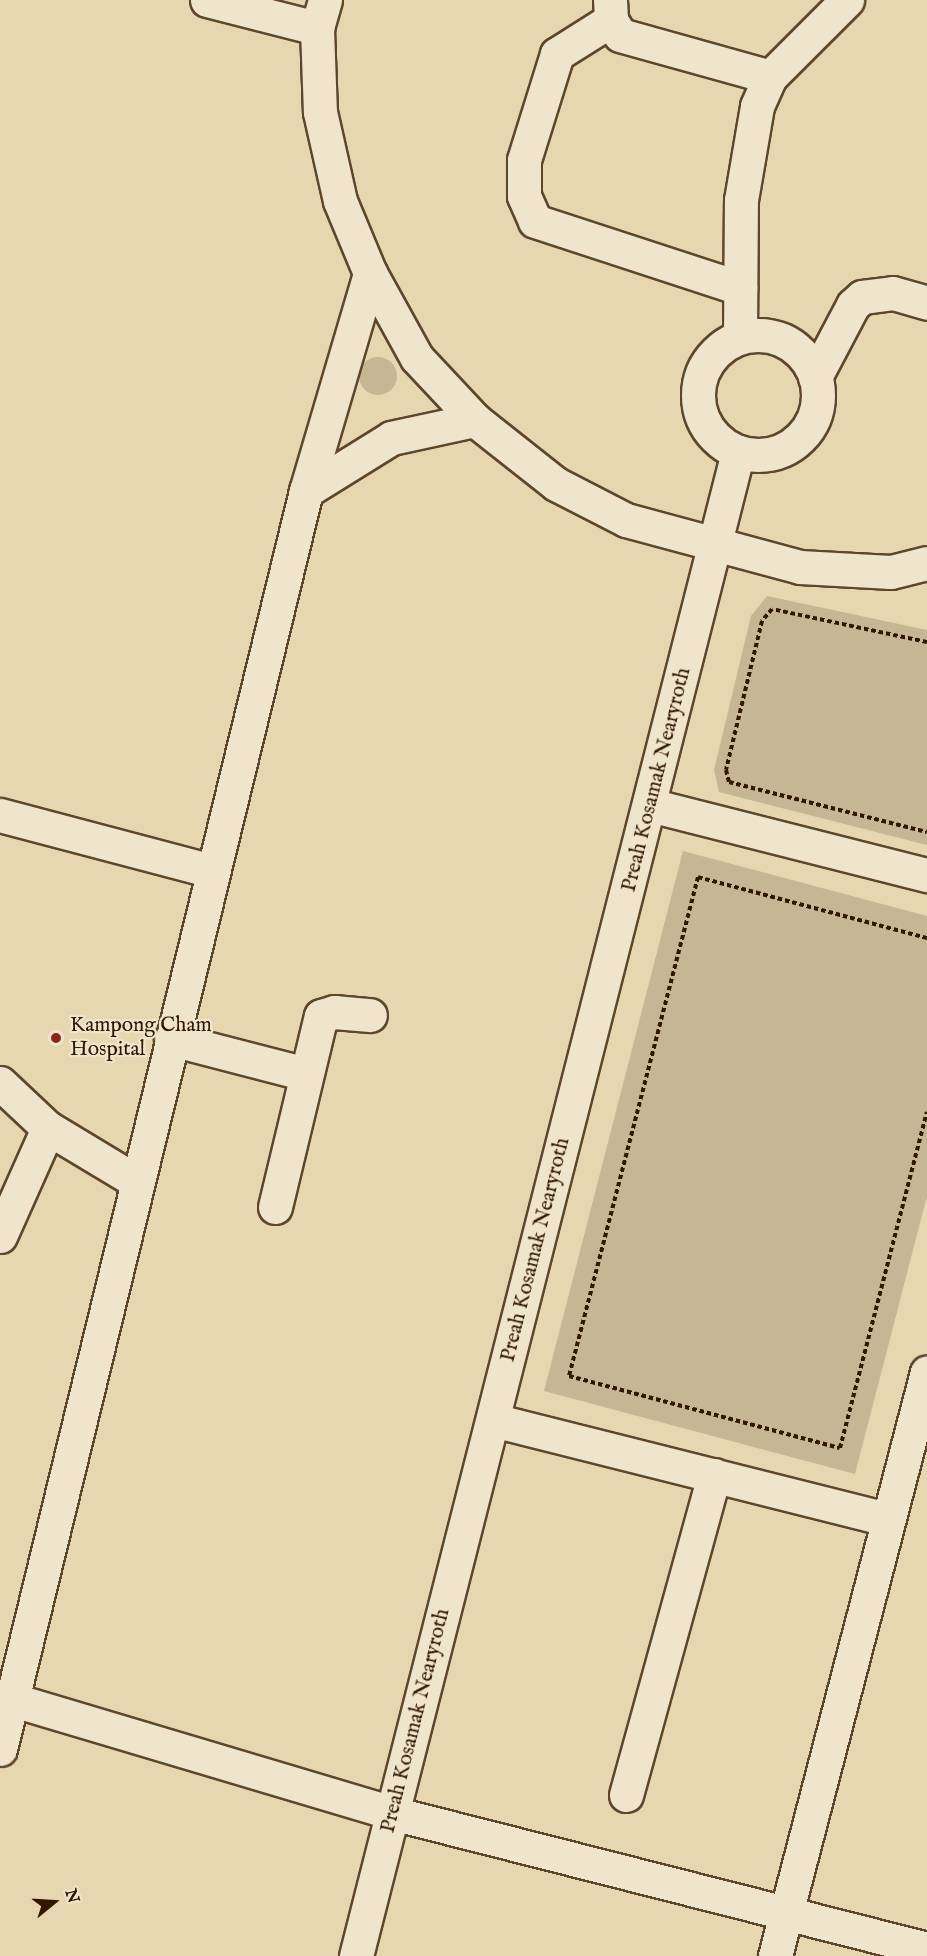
<!DOCTYPE html>
<style>
body{margin:0}
#map{position:relative;width:927px;height:1956px;overflow:hidden;background:#e6d7b1;font-family:"IM FELL English",serif}
div>[style]{position:absolute}
.green>*{inset:0;background:#c7b693}
.round{border-radius:50%}
.path>*{height:4px;margin-top:-2px;transform-origin:0;background:repeating-linear-gradient(90deg,#311600 0 4.5px,transparent 0 7.5px)}
.roads{filter:drop-shadow(2px 0 #5e462c) drop-shadow(-2px 0 #5e462c) drop-shadow(0 2px #5e462c) drop-shadow(0 -2px #5e462c)}
.minor>*{height:33px;margin:-16.5px;padding:0 16.5px;transform-origin:16.5px;border-radius:16.5px;background:#efe5cc}
.minor>.ring{margin:-16.5px;padding:0;box-sizing:content-box;background:none;border:33px solid #efe5cc;border-radius:50%}
.dots>*{width:16px;height:16px;translate:-50% -50%;box-sizing:border-box;border:3px solid #efe5cc;border-radius:50%}
span{translate:-50% -50%;white-space:nowrap;text-align:center;line-height:1.15;-webkit-text-stroke:4.5px #efe5cc;paint-order:stroke}
.street-label{font-size:21px;color:#311600}
.poi-label{font-size:21px;color:#311600}
.left{translate:0 -50%;text-align:left}
.north{position:absolute;left:24px;top:1872px;width:60px;height:60px;-webkit-text-stroke:4px #efe5cc;paint-order:stroke;rotate:72deg;font-size:16px;font-weight:700;line-height:24px;text-align:center;color:#311600}
.north::after{content:'';display:block;margin:auto;width:21px;height:27px;background:#311600;clip-path:polygon(50% 0,100% 100%,50% 72%,0 100%)}
</style>
<div id="map">
<div class="green">
<div class="round" style="left:359px;top:357px;width:38px;height:38px"></div>
<div style="clip-path:polygon(767px 596px,927px 630px,927px 845px,719px 792px,714px 770px,751px 616px)"></div>
<div style="clip-path:polygon(683px 851px,927px 916px,927px 1196px,855px 1474px,544px 1391px)"></div>
</div>
<div class="path">
<div style="left:927px;top:642px;width:158px;rotate:-168deg"></div>
<div style="left:772px;top:609px;width:16px;rotate:130deg"></div>
<div style="left:762px;top:621px;width:153px;rotate:103.6deg"></div>
<div style="left:726px;top:770px;width:12px;rotate:76deg"></div>
<div style="left:729px;top:782px;width:204px;rotate:14.2deg"></div>
<div style="left:927px;top:938px;width:237px;rotate:-165.1deg"></div>
<div style="left:698px;top:877px;width:515px;rotate:104.49deg"></div>
<div style="left:569px;top:1376px;width:280px;rotate:14.9deg"></div>
<div style="left:840px;top:1448px;width:347px;rotate:-75.5deg"></div>
</div>
<div class="roads">
<div class="minor">
<div style="left:207px;top:0;width:114px;rotate:14.3deg"></div>
<div style="left:325px;top:0;width:29px;rotate:106deg"></div>
<div style="left:317px;top:28px;width:84px;rotate:88deg"></div>
<div style="left:320px;top:112px;width:91px;rotate:77.3deg"></div>
<div style="left:340px;top:201px;width:78px;rotate:67.4deg"></div>
<div style="left:370px;top:273px;width:97px;rotate:61.1deg"></div>
<div style="left:417px;top:358px;width:85px;rotate:46.9deg"></div>
<div style="left:475px;top:420px;width:103px;rotate:38.3deg"></div>
<div style="left:556px;top:484px;width:79px;rotate:27.2deg"></div>
<div style="left:626px;top:520px;width:180px;rotate:15.1deg"></div>
<div style="left:800px;top:567px;width:91px;rotate:3.1deg"></div>
<div style="left:891px;top:572px;width:37px;rotate:-14deg"></div>
<div style="left:610px;top:0;width:20px;rotate:87deg"></div>
<div style="left:611px;top:20px;width:17px;rotate:59deg"></div>
<div style="left:620px;top:35px;width:156px;rotate:15.6deg"></div>
<div style="left:611px;top:20px;width:64px;rotate:147.8deg"></div>
<div style="left:557px;top:54px;width:111px;rotate:107.3deg"></div>
<div style="left:524px;top:160px;width:36px;rotate:90deg"></div>
<div style="left:524px;top:196px;width:27px;rotate:66deg"></div>
<div style="left:535px;top:221px;width:216px;rotate:18.1deg"></div>
<div class="ring" style="left:698px;top:335px;width:87px;height:87px"></div>
<div style="left:740px;top:337px;width:137px;rotate:-89.6deg"></div>
<div style="left:741px;top:200px;width:95px;rotate:-80.3deg"></div>
<div style="left:757px;top:106px;width:32px;rotate:-66deg"></div>
<div style="left:770px;top:77px;width:109px;rotate:-45deg"></div>
<div style="left:815px;top:377px;width:81px;rotate:-62.2deg"></div>
<div style="left:853px;top:305px;width:12px;rotate:-42deg"></div>
<div style="left:862px;top:297px;width:31px;rotate:-7deg"></div>
<div style="left:893px;top:293px;width:35px;rotate:16deg"></div>
<div style="left:306px;top:491px;width:100px;rotate:-31.9deg"></div>
<div style="left:391px;top:438px;width:86px;rotate:-12.1deg"></div>
<div style="left:650px;top:805px;width:286px;rotate:14.2deg"></div>
<div style="left:0;top:815px;width:219px;rotate:14.8deg"></div>
<div style="left:171px;top:1039px;width:139px;rotate:14.5deg"></div>
<div style="left:0;top:1083px;width:66px;rotate:43.2deg"></div>
<div style="left:48px;top:1128px;width:103px;rotate:31.1deg"></div>
<div style="left:275px;top:1207px;width:196px;rotate:-76.5deg"></div>
<div style="left:321px;top:1016px;width:14px;rotate:-17deg"></div>
<div style="left:334px;top:1012px;width:36px;rotate:5deg"></div>
<div style="left:0;top:1236px;width:118px;rotate:-66deg"></div>
<div style="left:493px;top:1420px;width:407px;rotate:14.1deg"></div>
<div style="left:0;top:1696px;width:409px;rotate:16.6deg"></div>
<div style="left:392px;top:1813px;width:552px;rotate:14.26deg"></div>
<div style="left:0;top:1749px;width:1295px;rotate:-76.33deg"></div>
<div style="left:306px;top:491px;width:227px;rotate:-73.6deg"></div>
<div style="left:626px;top:1795px;width:332px;rotate:-74.6deg"></div>
<div style="left:356px;top:1956px;width:1552px;rotate:-75.75deg"></div>
<div style="left:775px;top:1956px;width:603px;rotate:-75.41deg"></div>
</div>
</div>
<div class="dots">
<div style="left:56px;top:1038px;background:#8f2418"></div>
</div>
<div class="street-label">
<span style="left:657px;top:780px;rotate:-76deg">Preah Kosamak Nearyroth</span>
<span style="left:536px;top:1250px;rotate:-76deg">Preah Kosamak Nearyroth</span>
<span style="left:416px;top:1721px;rotate:-76deg">Preah Kosamak Nearyroth</span>
</div>
<div class="poi-label">
<span class="left" style="left:70px;top:1038px">Kampong Cham<br>Hospital</span>
</div>
<div class="north">N</div>
</div>
